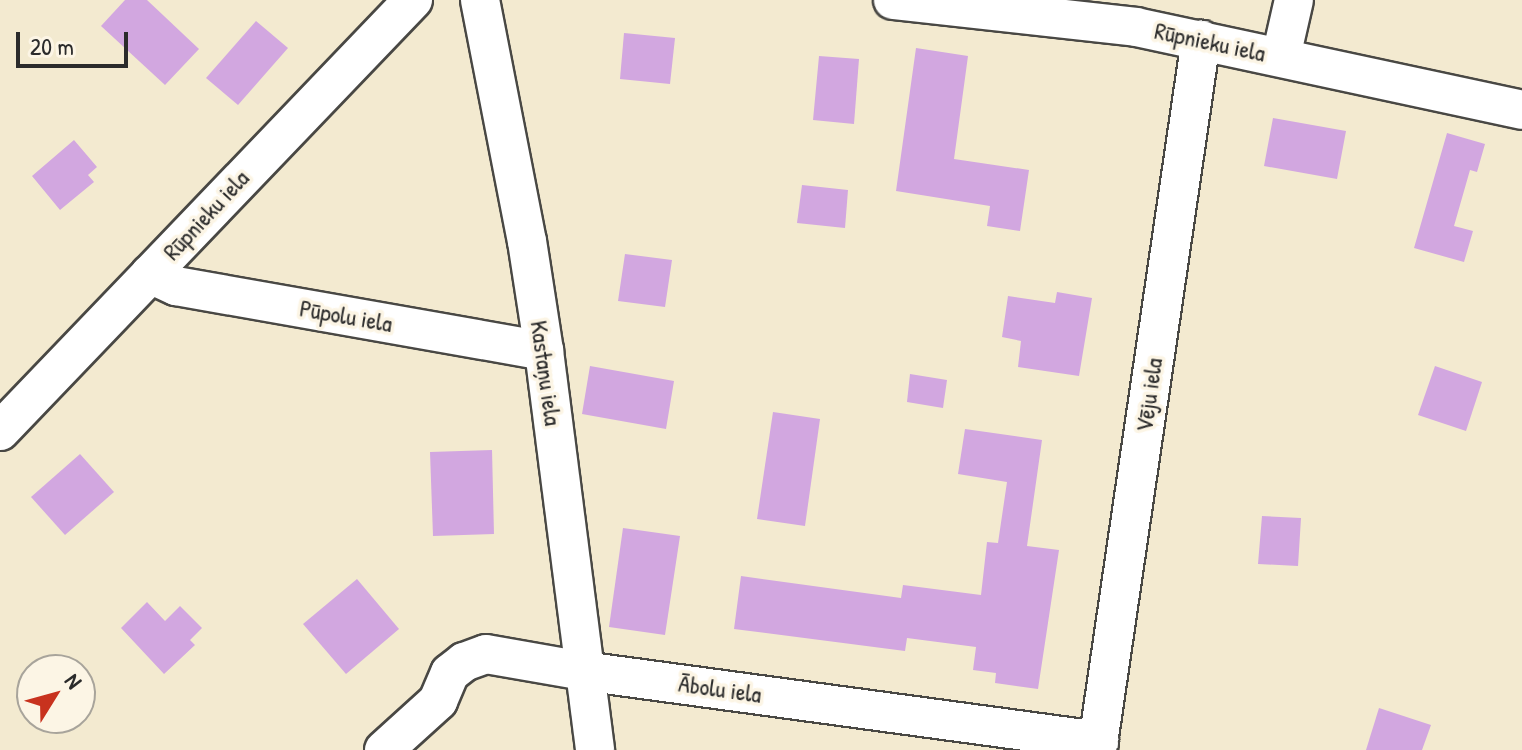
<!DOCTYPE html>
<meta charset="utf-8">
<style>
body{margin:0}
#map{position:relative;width:1522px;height:750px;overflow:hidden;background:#f3ead0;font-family:"Patrick Hand",sans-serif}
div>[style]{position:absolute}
.building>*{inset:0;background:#d2a7e0}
.roads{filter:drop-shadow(2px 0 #494844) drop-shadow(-2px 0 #494844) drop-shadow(0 2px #494844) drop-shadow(0 -2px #494844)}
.street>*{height:38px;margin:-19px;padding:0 19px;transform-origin:19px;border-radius:19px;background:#fff}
span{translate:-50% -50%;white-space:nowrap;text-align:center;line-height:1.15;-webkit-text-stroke:7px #fcf5e5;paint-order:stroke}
.street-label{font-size:24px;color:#2b2b2b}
.north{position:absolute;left:16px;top:654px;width:80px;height:80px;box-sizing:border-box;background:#fcf5e5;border:2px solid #a8a49b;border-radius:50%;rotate:53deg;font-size:22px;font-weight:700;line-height:32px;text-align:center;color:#2b2b2b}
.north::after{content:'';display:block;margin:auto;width:28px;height:36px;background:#c8321e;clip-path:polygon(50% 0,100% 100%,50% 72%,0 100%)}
.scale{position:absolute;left:16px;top:32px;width:112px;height:36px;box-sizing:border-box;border:4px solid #2b2b2b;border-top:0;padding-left:10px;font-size:24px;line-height:28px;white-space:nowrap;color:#2b2b2b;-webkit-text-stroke:6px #fcf5e5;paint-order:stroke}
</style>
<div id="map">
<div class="building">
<div style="clip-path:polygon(125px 0,147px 0,199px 49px,165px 85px,101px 26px)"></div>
<div style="clip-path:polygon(256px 21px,288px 48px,238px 105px,206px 78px)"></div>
<div style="clip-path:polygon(624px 33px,675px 38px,670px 84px,620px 79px)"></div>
<div style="clip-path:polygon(916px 48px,968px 56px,954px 159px,1029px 170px,1020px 231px,987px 226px,990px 206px,896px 191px)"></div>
<div style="clip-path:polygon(819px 56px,859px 59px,854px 124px,813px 120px)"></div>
<div style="clip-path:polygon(1273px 118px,1346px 131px,1337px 179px,1264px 166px)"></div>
<div style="clip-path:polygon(1447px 133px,1485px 144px,1477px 172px,1470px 170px,1454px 226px,1473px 231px,1464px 262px,1414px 248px)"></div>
<div style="clip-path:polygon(74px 140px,97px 167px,88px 175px,94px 182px,60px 210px,32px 176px)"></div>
<div style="clip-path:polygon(802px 185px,848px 190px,845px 228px,797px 223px)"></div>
<div style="clip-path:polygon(625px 254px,672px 260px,665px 307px,618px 301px)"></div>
<div style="clip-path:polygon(1057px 292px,1092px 298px,1079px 376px,1018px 367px,1021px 341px,1002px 337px,1008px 296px,1055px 303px)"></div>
<div style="clip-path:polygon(590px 366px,674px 381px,666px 429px,582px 414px)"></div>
<div style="clip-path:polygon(1435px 366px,1482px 382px,1466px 431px,1418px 415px)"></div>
<div style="clip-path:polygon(910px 374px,947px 380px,943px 408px,907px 402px)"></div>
<div style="clip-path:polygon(773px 412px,820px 419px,805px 526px,757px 519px)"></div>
<div style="clip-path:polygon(965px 429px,1042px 440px,1027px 546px,1059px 550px,1038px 689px,995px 683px,996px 673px,973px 670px,976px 647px,907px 638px,905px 651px,734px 629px,741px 576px,901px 598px,903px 585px,981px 595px,987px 542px,998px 543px,1007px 482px,958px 474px)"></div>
<div style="clip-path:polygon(492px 450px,494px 534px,433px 536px,430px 452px)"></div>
<div style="clip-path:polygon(80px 454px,114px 492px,65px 535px,31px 497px)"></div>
<div style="clip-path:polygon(1262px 516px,1301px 518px,1298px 566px,1258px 564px)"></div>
<div style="clip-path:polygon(623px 528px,680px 536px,665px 635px,609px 627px)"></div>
<div style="clip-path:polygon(357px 579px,399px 629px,346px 674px,303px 624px)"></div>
<div style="clip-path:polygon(147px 602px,165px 621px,180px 606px,202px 628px,190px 640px,195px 645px,164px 674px,121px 628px)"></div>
<div style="clip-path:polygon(1379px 708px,1431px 725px,1422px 750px,1366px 750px)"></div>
</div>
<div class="roads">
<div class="street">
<div style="left:480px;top:0;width:246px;rotate:79deg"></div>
<div style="left:527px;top:241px;width:111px;rotate:81.2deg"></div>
<div style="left:544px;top:351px;width:402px;rotate:82.7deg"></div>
<div style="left:893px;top:0;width:244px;rotate:6.3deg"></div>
<div style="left:1136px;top:27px;width:395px;rotate:12.1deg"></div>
<div style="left:1281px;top:57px;width:58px;rotate:-77.2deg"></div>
<div style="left:150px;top:274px;width:29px;rotate:25deg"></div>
<div style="left:176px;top:286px;width:374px;rotate:10deg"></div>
<div style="left:0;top:431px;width:597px;rotate:-46.22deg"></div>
<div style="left:384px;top:750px;width:73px;rotate:-42.2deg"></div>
<div style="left:438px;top:701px;width:30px;rotate:-67deg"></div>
<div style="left:450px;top:673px;width:18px;rotate:-38deg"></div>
<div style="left:464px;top:662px;width:23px;rotate:-20deg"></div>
<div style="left:486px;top:654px;width:98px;rotate:9.9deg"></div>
<div style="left:583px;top:671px;width:521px;rotate:7.73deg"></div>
<div style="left:1097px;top:750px;width:718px;rotate:-81.67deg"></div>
</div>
</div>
<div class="street-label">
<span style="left:1210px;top:42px;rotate:12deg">Rūpnieku iela</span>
<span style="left:206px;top:215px;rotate:-47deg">Rūpnieku iela</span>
<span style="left:346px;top:316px;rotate:10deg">Pūpolu iela</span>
<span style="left:546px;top:373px;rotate:82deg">Kastaņu iela</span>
<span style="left:1149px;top:395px;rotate:-82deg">Vēju iela</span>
<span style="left:720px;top:689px;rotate:8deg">Ābolu iela</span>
</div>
<div class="north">N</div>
<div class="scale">20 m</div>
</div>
